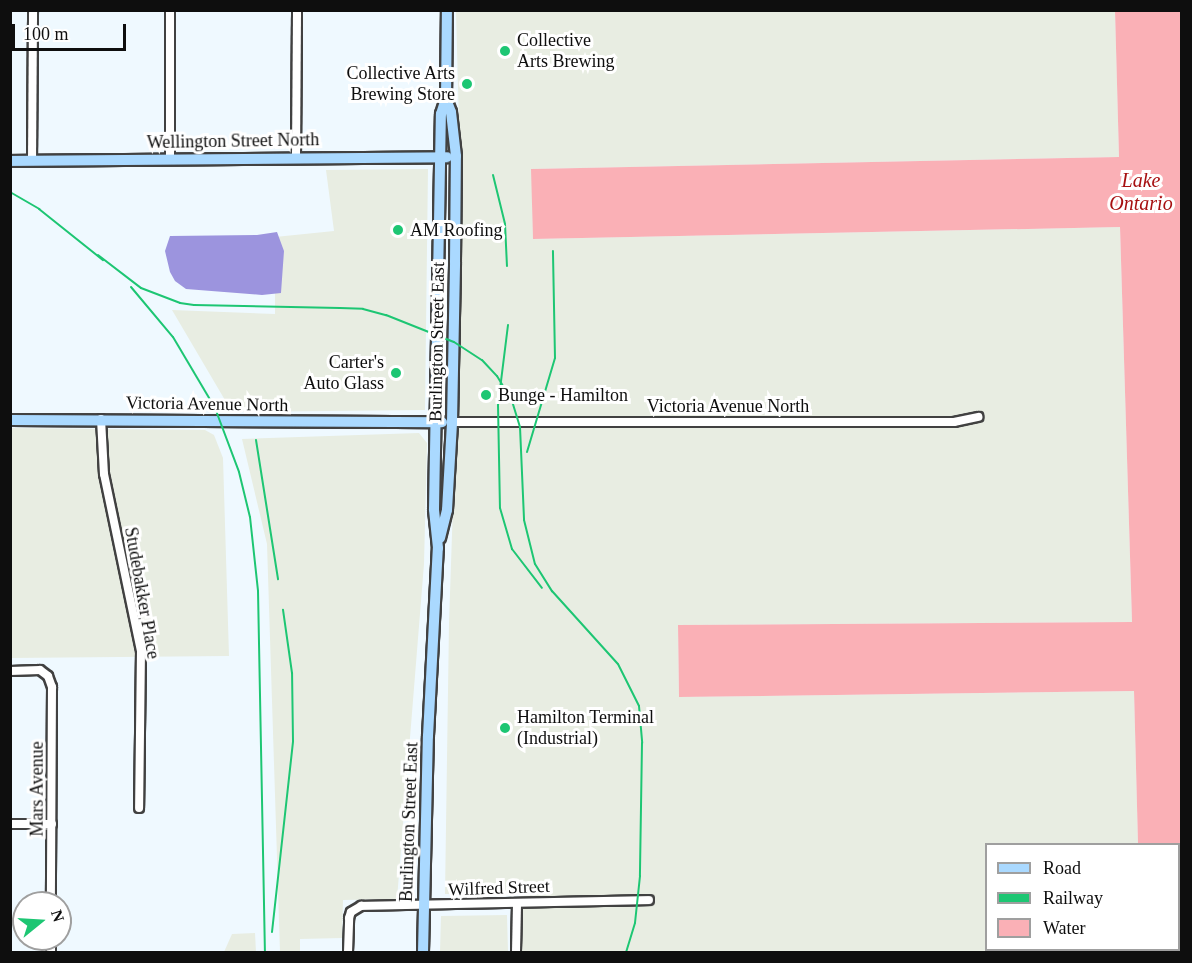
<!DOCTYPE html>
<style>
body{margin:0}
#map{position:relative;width:1192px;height:963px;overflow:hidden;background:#eff9ff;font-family:"Times New Roman",serif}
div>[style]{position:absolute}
.industrial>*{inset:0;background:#e8ede2}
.forest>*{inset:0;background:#9c94de}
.water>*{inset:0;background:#fab0b6}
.roads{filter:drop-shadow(2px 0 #414141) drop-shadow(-2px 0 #414141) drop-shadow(0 2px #414141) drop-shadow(0 -2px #414141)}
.minor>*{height:8px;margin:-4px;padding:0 4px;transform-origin:4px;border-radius:4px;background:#fff}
.secondary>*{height:10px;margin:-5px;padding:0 5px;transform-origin:5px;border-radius:5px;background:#aad9ff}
.rail>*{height:2px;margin:-1px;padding:0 1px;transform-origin:1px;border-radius:1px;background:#1dc673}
.dots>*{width:16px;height:16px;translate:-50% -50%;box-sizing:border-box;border:3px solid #fff;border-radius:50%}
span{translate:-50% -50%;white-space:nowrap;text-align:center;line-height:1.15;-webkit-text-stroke:6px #fff;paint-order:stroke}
.poi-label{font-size:18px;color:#0e0e0e}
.left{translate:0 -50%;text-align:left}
.right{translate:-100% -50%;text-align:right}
.street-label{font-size:18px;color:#0e0e0e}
.water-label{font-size:20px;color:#a71011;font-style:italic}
.frame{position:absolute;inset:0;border:12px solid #0e0e0e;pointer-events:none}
.legend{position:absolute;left:985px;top:843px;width:195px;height:108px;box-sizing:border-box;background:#fff;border:2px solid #9f9f9f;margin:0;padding:8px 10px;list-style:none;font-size:18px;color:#0e0e0e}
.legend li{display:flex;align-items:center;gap:12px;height:30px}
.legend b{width:30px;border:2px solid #9f9f9f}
.north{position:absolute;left:12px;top:891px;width:60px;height:60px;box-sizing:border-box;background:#fff;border:2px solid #9f9f9f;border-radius:50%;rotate:72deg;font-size:16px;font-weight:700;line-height:24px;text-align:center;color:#0e0e0e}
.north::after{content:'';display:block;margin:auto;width:21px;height:27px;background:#1dc673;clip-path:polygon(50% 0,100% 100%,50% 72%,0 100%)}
.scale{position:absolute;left:12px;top:24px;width:114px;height:27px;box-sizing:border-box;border:3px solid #0e0e0e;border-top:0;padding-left:8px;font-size:18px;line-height:21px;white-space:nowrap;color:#0e0e0e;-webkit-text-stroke:4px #fff;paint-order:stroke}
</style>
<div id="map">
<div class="industrial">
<div style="clip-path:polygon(456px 11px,1115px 11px,1119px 157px,532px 169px,533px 239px,1120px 227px,1132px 622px,678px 625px,679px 697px,1134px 691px,1138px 844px,986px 844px,986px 950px,1141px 950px,1141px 952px,520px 952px,521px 893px,445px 894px,449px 623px,462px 239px)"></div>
<div style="clip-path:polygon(428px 169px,425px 410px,232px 412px,172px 310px,275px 314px,275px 237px,334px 231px,326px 170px)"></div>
<div style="clip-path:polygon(11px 428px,205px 430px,214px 435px,223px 458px,229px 656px,11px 658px)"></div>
<div style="clip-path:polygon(419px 433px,427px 443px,424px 564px,397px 899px,343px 900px,342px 938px,300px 939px,300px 952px,280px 952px,267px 544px,242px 439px)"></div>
<div style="clip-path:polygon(507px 915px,508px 952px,440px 952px,441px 916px)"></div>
<div style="clip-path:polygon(255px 933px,256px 952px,224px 952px,232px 934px)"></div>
</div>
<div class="forest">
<div style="clip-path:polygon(277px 232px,284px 251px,281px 293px,262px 295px,186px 289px,175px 281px,170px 272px,165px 251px,170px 236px,257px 235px)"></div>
</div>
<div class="water">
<div style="clip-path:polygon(1115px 11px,1181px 11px,1181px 952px,1141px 952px,1141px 950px,1178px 950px,1178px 844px,1138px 844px,1134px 691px,679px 697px,678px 625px,1132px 622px,1120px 227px,533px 239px,531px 169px,1119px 157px)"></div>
</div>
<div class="roads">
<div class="minor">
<div style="left:296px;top:157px;width:147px;rotate:-89.6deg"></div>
<div style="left:170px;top:159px;width:149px;rotate:-90deg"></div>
<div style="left:32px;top:161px;width:151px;rotate:-89.6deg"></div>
<div style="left:101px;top:419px;width:55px;rotate:86.9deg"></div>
<div style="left:104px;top:474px;width:181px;rotate:78.2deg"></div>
<div style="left:141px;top:651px;width:157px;rotate:90.7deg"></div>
<div style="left:452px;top:422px;width:502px"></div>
<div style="left:954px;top:422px;width:25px;rotate:-12deg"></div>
<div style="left:10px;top:671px;width:30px;rotate:-2deg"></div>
<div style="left:40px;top:670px;width:10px;rotate:37deg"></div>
<div style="left:48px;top:676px;width:12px;rotate:70deg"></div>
<div style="left:52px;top:687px;width:216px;rotate:90.3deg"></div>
<div style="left:10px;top:824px;width:42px"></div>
<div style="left:51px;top:952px;width:13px;rotate:-90deg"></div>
<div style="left:348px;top:952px;width:34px;rotate:-88deg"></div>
<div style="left:349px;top:918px;width:6px;rotate:-72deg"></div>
<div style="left:351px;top:912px;width:12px;rotate:-31deg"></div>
<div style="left:361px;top:906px;width:288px;rotate:-1.2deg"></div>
<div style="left:516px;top:952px;width:49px;rotate:-88.8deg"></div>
</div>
<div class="secondary">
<div style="left:10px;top:161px;width:437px;rotate:-0.5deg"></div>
<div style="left:10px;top:420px;width:432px;rotate:0.3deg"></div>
<div style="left:440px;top:538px;width:29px;rotate:-76deg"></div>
<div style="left:447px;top:510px;width:88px;rotate:-86.7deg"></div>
<div style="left:452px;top:422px;width:160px;rotate:-88.9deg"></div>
<div style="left:455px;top:262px;width:106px;rotate:-89.5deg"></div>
<div style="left:456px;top:156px;width:44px;rotate:-96.5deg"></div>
<div style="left:451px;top:112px;width:14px;rotate:-111deg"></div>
<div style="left:423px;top:952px;width:216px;rotate:-88.7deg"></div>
<div style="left:428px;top:736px;width:188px;rotate:-87deg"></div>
<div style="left:438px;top:548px;width:39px;rotate:-96deg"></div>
<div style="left:434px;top:509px;width:395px;rotate:-89deg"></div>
<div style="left:441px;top:114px;width:16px;rotate:-72deg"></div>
<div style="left:446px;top:99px;width:89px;rotate:-89.4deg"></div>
</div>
</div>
<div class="rail">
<div style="left:493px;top:175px;width:50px;rotate:76.2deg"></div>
<div style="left:505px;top:224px;width:42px;rotate:87.3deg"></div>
<div style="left:10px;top:192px;width:34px;rotate:30deg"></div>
<div style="left:39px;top:209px;width:82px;rotate:38.6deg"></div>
<div style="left:98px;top:255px;width:54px;rotate:37.5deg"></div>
<div style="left:141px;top:288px;width:42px;rotate:21deg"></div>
<div style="left:180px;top:303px;width:14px;rotate:8deg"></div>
<div style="left:194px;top:305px;width:146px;rotate:1.2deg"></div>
<div style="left:340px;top:308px;width:23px;rotate:2deg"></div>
<div style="left:363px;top:309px;width:24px;rotate:15deg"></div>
<div style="left:386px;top:315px;width:73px;rotate:21.7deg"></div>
<div style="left:454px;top:342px;width:33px;rotate:33deg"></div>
<div style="left:482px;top:360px;width:22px;rotate:47deg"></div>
<div style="left:497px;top:376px;width:29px;rotate:59deg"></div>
<div style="left:512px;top:401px;width:27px;rotate:73deg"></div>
<div style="left:520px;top:427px;width:93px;rotate:87.5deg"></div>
<div style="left:524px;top:520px;width:45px;rotate:76deg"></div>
<div style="left:535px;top:564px;width:32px;rotate:58deg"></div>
<div style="left:552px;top:591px;width:98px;rotate:47.9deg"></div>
<div style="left:618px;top:664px;width:47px;rotate:63.4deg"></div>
<div style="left:639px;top:706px;width:37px;rotate:85deg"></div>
<div style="left:642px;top:743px;width:133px;rotate:90.9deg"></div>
<div style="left:640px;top:876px;width:47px;rotate:96.1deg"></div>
<div style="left:635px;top:923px;width:30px;rotate:107deg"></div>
<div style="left:131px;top:287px;width:65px;rotate:50deg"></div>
<div style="left:173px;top:337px;width:82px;rotate:59.4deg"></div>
<div style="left:215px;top:408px;width:68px;rotate:69.4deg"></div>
<div style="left:239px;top:472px;width:46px;rotate:76.3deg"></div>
<div style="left:250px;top:517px;width:74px;rotate:83.8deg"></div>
<div style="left:258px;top:591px;width:361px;rotate:88.9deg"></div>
<div style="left:508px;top:325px;width:81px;rotate:97.1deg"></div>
<div style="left:498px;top:405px;width:103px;rotate:88.9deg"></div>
<div style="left:500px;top:508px;width:43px;rotate:73.7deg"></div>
<div style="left:512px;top:549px;width:49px;rotate:52.4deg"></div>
<div style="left:256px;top:440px;width:141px;rotate:81deg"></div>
<div style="left:527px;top:452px;width:98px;rotate:-73.4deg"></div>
<div style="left:555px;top:358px;width:107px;rotate:-91.1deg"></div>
<div style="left:272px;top:932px;width:192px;rotate:-83.7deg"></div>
<div style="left:293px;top:741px;width:68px;rotate:-90.8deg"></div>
<div style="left:292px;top:673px;width:64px;rotate:-98.1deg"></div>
</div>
<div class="dots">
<div style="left:505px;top:51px;background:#1dc673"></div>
<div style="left:467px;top:84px;background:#1dc673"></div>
<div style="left:398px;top:230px;background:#1dc673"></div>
<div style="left:396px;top:373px;background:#1dc673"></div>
<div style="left:486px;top:395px;background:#1dc673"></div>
<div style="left:505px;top:728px;background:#1dc673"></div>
</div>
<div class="poi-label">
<span class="left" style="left:517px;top:51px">Collective<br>Arts Brewing</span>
<span class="right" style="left:455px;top:84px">Collective Arts<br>Brewing Store</span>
<span class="left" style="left:410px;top:230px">AM Roofing</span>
<span class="right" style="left:384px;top:373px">Carter's<br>Auto Glass</span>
<span class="left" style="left:498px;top:395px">Bunge - Hamilton</span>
<span class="left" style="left:517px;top:728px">Hamilton Terminal<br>(Industrial)</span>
</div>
<div class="street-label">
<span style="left:233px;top:141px;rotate:-1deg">Wellington Street North</span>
<span style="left:437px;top:342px;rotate:-89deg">Burlington Street East</span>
<span style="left:207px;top:404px;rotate:1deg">Victoria Avenue North</span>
<span style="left:728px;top:406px">Victoria Avenue North</span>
<span style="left:142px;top:593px;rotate:80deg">Studebakker Place</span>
<span style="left:37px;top:789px;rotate:-90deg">Mars Avenue</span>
<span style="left:409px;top:822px;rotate:-88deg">Burlington Street East</span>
<span style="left:499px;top:888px;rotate:-2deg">Wilfred Street</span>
</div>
<div class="water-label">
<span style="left:1141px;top:192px">Lake<br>Ontario</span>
</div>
<div class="frame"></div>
<ul class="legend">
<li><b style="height:8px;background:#aad9ff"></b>Road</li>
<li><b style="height:8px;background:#1dc673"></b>Railway</li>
<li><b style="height:16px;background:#fab0b6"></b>Water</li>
</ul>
<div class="north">N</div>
<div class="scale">100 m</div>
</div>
